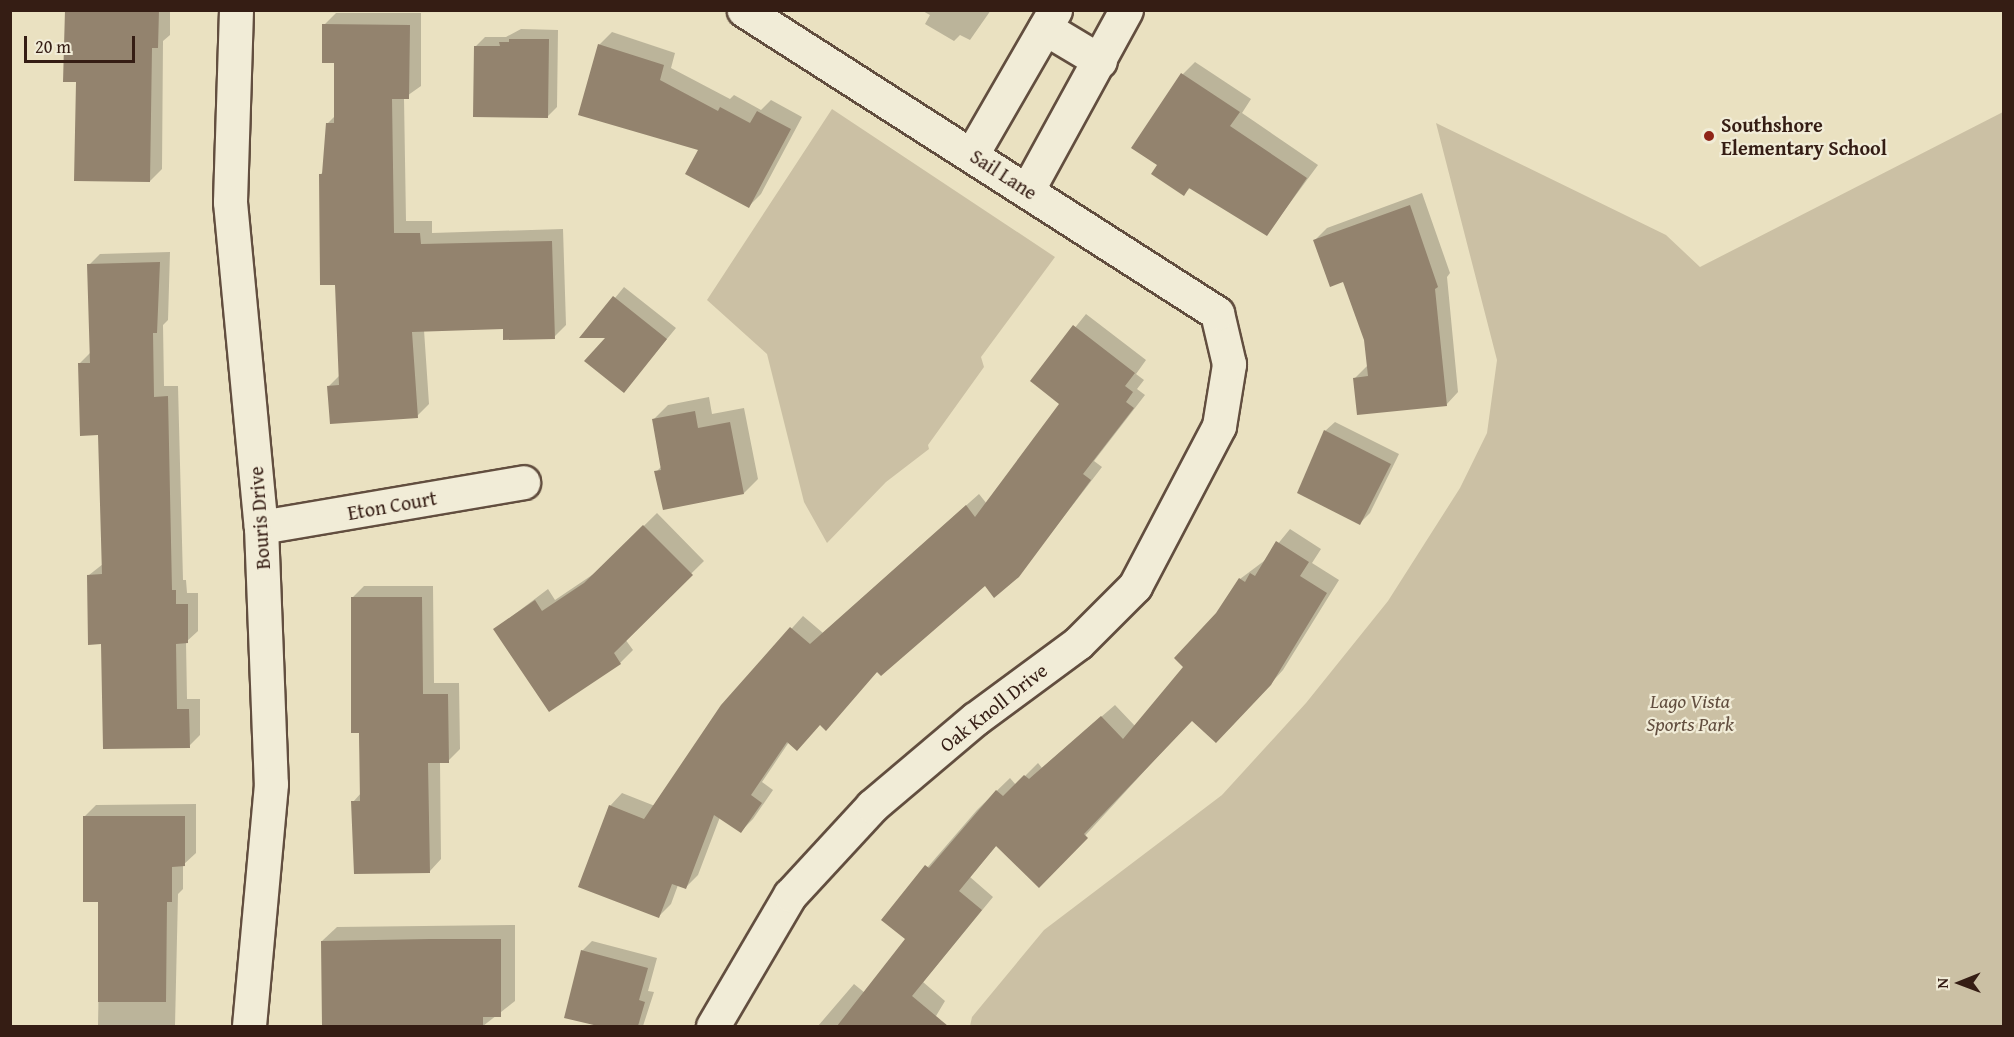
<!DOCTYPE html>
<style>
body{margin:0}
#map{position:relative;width:2014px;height:1037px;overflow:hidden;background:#eae1c1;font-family:"Gentium Book Plus",serif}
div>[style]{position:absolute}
.green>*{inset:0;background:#cbc0a4}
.shadow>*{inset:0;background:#0003}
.building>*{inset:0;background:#93836e}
.roads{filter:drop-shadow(2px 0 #624e3f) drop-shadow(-2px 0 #624e3f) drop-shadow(0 2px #624e3f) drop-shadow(0 -2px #624e3f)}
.minor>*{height:33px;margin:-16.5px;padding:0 16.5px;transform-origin:16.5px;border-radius:16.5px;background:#f1ecd7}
.dots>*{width:16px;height:16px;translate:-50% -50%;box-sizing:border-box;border:3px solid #f1ecd7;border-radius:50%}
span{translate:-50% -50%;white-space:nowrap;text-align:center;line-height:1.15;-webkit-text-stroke:4.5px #f1ecd7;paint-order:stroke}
.poi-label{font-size:20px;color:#351d14;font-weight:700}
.left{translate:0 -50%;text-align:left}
.street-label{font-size:20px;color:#351d14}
.park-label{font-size:20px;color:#624e3f;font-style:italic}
.frame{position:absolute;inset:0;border:12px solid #351d14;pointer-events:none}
.north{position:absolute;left:1930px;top:953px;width:60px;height:60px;-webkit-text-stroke:4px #f1ecd7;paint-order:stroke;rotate:269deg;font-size:16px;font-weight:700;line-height:24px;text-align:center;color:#351d14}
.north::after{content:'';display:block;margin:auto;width:21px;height:27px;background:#351d14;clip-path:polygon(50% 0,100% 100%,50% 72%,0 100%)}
.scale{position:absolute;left:24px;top:36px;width:111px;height:27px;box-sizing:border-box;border:3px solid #351d14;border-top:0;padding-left:8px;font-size:18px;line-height:21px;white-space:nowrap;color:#351d14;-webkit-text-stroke:4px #f1ecd7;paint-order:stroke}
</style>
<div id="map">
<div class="green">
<div style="clip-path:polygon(832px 109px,1055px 257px,981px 357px,984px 367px,928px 445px,929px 449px,886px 482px,827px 543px,804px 502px,767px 354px,707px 300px)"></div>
<div style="clip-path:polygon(2003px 112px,2003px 1026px,970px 1026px,972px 1017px,1044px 930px,1222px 795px,1306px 703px,1388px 601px,1460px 488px,1487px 433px,1497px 360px,1436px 123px,1666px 235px,1700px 267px)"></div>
</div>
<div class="shadow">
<div style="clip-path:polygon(66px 10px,170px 10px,170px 35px,163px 41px,162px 169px,150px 181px,77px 81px)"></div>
<div style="clip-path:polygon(921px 10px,991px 10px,970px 40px,960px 35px,954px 41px,925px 24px,930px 15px)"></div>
<div style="clip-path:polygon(336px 13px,421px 13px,421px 86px,404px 98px,406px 221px,432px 221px,432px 233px,563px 229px,566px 325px,554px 337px,505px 328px,424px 330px,429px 404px,417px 416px,329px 386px,340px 375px,336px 283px,320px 175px,324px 171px,327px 124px,335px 116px,335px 62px,324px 25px)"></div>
<div style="clip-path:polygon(521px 29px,558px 30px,557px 107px,547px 117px,476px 46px,485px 37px,506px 37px)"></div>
<div style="clip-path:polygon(612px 32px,675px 53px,671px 68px,730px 99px,734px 95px,761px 110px,771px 100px,802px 117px,761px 194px,749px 206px,700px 149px,599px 45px)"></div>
<div style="clip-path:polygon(1195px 62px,1251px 99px,1242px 113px,1318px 165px,1267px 234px,1191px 187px,1184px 194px,1159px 165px,1183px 74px)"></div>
<div style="clip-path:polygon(1422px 193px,1450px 273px,1447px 277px,1458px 392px,1446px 405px,1355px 378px,1368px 365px,1365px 340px,1344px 280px,1315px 240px,1327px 228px)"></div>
<div style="clip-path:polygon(170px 252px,168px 320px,163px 325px,164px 386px,178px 386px,183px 580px,186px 580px,187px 593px,198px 593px,198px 631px,186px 642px,187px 699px,200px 699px,200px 735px,189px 746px,102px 643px,89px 575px,103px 564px,99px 434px,79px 364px,91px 352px,89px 265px,100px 254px)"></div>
<div style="clip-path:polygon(624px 287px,676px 328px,624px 391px,608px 336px,583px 337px)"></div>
<div style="clip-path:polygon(1086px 314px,1146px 360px,1136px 374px,1144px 380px,1137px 389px,1145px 395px,1094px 461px,1102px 467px,1018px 576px,985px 584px,878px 671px,820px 724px,789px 742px,762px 782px,773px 790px,753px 819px,741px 831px,720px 817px,698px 875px,685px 888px,678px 885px,671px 904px,659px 916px,610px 806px,622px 793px,655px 806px,722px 706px,803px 616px,823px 633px,979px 494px,987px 504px,1061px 403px,1032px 381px)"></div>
<div style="clip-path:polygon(709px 397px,712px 414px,744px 408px,758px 479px,744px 493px,656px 472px,662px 466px,653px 420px,668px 405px)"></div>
<div style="clip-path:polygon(1335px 422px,1399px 454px,1370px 513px,1360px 523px,1325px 431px)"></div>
<div style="clip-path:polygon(657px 513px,704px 561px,625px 639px,633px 650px,620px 663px,549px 710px,495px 629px,548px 589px,555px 600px,598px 571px)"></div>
<div style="clip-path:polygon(1290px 529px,1321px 549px,1312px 563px,1339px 580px,1283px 670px,1229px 729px,1192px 719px,1039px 886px,997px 845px,970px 877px,993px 897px,923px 982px,945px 1001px,930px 1026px,818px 1026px,854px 984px,865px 993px,907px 939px,883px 919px,977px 810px,1010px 778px,1016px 785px,1038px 763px,1042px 768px,1115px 705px,1135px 726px,1185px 667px,1240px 579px,1264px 561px)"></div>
<div style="clip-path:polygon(364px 586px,433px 586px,434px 683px,459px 683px,460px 749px,448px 761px,440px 761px,441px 859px,430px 871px,353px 802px,362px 792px,352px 598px)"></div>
<div style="clip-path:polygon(196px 804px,196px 853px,183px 865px,183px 889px,178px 894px,175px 1026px,98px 1026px,100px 901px,84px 817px,96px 805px)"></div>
<div style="clip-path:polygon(515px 925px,515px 1001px,483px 1026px,323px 1026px,322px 941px,337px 927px)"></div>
<div style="clip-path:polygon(592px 941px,657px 958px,648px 991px,654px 992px,643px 1026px,604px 1026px,565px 1017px,582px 951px)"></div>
</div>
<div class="building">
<div style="clip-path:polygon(65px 10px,159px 10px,158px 48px,152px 48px,150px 182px,74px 181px,76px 82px,63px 82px)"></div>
<div style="clip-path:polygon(322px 24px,410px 25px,409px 99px,392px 99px,394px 233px,420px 233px,421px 244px,552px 241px,555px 339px,503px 340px,503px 329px,412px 332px,418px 418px,330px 424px,327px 386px,339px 385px,335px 285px,320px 285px,319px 174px,322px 174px,326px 123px,334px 123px,334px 63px,322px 63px)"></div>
<div style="clip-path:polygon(509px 39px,549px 39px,548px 118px,473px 117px,474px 46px,500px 46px,499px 42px,509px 42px)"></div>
<div style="clip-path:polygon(598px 44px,664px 65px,660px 80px,718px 111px,720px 107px,750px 123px,757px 111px,791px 129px,749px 208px,685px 174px,698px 150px,578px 115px)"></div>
<div style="clip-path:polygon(1181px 73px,1240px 112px,1230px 126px,1307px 178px,1267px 236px,1189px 188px,1184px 196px,1151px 174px,1157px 165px,1131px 148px)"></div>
<div style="clip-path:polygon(1410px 205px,1438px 287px,1435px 289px,1447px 406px,1357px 415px,1353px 378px,1368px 376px,1364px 340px,1343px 282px,1330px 287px,1313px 240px)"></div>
<div style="clip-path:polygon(160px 262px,157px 333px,153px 333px,154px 397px,168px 396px,172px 590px,176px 590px,176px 604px,188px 604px,188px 643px,176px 644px,177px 709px,189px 709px,190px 748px,103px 749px,101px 644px,88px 645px,87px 575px,102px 574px,98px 435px,80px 436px,78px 363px,90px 363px,87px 264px)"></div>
<div style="clip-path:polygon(613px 296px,667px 339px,624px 393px,584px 361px,605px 338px,579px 338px)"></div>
<div style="clip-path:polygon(1073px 325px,1135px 373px,1125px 386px,1133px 392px,1126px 402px,1134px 408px,1083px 474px,1091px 480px,1019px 577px,994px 598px,985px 586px,881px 676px,877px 672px,826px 731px,820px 725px,797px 751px,787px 742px,751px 795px,762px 803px,741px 833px,714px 815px,686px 889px,672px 884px,659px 918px,578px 887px,609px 805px,644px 819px,721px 705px,790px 627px,810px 644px,966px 505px,975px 517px,1059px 404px,1030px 381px)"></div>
<div style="clip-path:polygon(695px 411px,698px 428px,730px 422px,744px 494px,663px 510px,654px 471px,661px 470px,652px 419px)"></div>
<div style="clip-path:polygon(1324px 430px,1391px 464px,1360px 525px,1297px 493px)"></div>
<div style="clip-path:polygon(643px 525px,693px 575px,614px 653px,621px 664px,549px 712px,493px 629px,535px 600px,542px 611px,584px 583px)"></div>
<div style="clip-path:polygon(1276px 541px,1309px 562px,1300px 576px,1327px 593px,1271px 685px,1216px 743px,1192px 721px,1084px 834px,1088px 838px,1039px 888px,996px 846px,959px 891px,982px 910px,912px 996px,948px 1026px,837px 1026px,905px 939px,881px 920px,925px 865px,929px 868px,996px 790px,1003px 796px,1024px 775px,1029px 779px,1101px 716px,1123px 739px,1183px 667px,1174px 658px,1216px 613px,1239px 578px,1245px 582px,1250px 573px,1255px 576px)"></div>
<div style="clip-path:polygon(351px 597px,422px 597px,423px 694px,448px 694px,449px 763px,428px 763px,430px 873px,354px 874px,351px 801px,360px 801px,359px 733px,351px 733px)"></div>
<div style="clip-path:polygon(83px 816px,185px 816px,185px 866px,172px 867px,172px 902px,167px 902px,166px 1002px,98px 1002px,98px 902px,83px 902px)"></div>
<div style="clip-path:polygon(430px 939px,501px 939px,501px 1017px,483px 1017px,483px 1026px,322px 1026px,321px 941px)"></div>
<div style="clip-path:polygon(581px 950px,648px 968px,639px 1000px,645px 1002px,638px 1026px,598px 1026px,564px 1018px)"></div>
</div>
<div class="roads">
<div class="minor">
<div style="left:236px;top:10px;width:192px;rotate:91.8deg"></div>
<div style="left:230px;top:202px;width:326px;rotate:84.6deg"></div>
<div style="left:261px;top:527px;width:257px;rotate:87.8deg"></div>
<div style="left:271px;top:784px;width:243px;rotate:95.2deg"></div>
<div style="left:1045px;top:28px;width:64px;rotate:31deg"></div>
<div style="left:972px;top:154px;width:166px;rotate:-60deg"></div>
<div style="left:1028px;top:189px;width:204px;rotate:-61.3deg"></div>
<div style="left:261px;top:527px;width:266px;rotate:-9.7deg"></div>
<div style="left:713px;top:1026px;width:152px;rotate:-59.6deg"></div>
<div style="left:790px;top:895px;width:121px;rotate:-47.3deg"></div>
<div style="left:872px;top:806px;width:135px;rotate:-40.2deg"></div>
<div style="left:975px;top:719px;width:128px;rotate:-36.4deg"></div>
<div style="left:1078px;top:643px;width:81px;rotate:-45deg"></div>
<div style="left:1135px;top:586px;width:181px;rotate:-62.3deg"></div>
<div style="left:1219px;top:426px;width:63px;rotate:-80.8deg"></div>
<div style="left:1229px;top:364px;width:52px;rotate:-103.2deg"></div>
<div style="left:1217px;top:313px;width:562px;rotate:-147.36deg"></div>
</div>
</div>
<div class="dots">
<div style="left:1709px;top:136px;background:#8f2418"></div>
</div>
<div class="poi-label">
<span class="left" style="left:1721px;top:136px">Southshore<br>Elementary School</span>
</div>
<div class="street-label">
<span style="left:1004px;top:174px;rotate:33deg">Sail Lane</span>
<span style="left:392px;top:505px;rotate:-10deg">Eton Court</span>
<span style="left:259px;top:518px;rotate:-94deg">Bouris Drive</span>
<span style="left:993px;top:707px;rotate:-38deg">Oak Knoll Drive</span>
</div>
<div class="park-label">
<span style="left:1690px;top:712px">Lago Vista<br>Sports Park</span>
</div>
<div class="frame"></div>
<div class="north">N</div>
<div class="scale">20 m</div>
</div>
